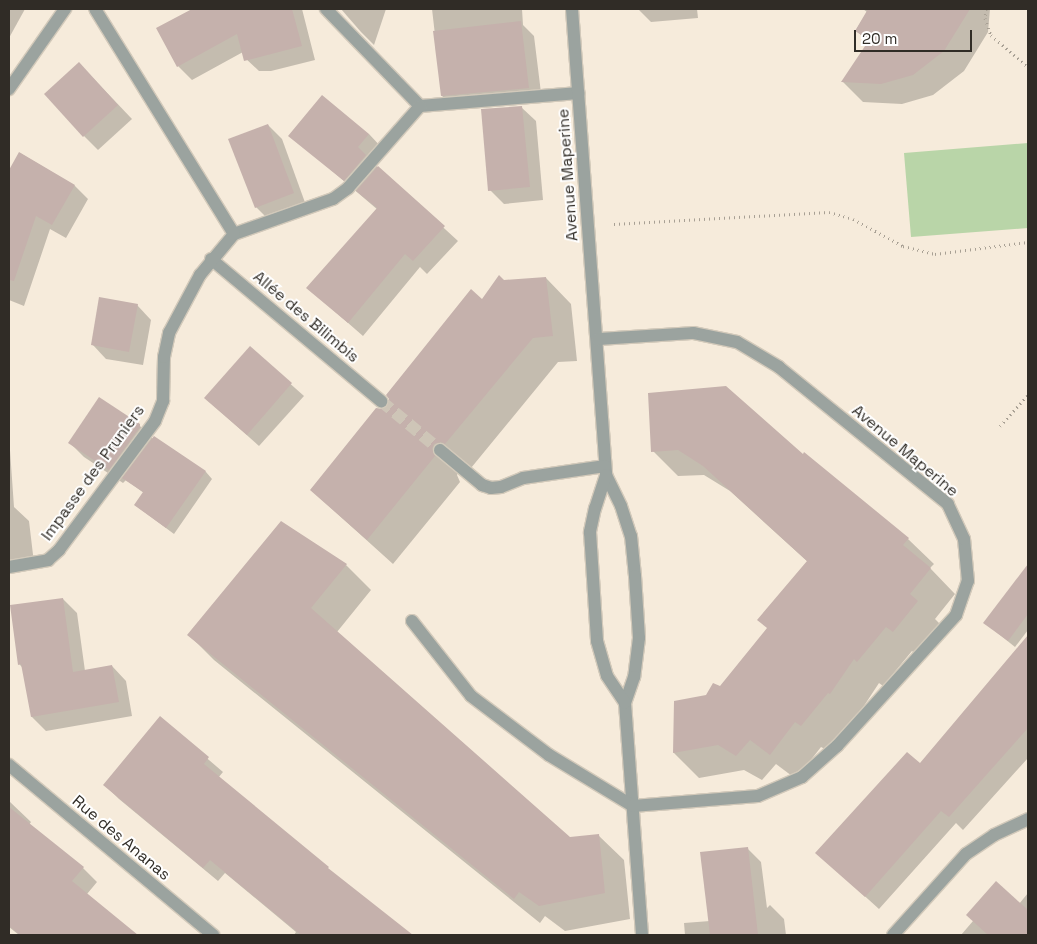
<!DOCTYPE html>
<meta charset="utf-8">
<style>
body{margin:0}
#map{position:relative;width:1037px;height:944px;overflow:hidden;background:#f6ebdb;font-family:"Space Grotesk",sans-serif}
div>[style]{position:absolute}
.green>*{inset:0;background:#b9d5a8}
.shadow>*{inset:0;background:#0003}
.building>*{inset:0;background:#c5b1ac}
.minor-tunnel>*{height:12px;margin-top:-6px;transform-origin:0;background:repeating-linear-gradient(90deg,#cec5b7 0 12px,transparent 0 18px)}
.path>*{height:3px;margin-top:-1.5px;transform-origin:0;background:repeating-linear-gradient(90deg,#a8a094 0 1px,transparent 0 5px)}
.roads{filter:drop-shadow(1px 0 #d2c9ba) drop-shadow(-1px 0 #d2c9ba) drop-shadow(0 1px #d2c9ba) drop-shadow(0 -1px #d2c9ba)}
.minor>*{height:12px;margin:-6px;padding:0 6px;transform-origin:6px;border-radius:6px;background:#9ba39f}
span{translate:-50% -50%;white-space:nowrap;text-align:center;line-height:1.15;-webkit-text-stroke:4px #fff;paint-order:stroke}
.street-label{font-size:16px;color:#302c26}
.frame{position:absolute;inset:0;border:10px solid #302c26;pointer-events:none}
.scale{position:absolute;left:854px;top:30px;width:118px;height:22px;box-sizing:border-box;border:2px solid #302c26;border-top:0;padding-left:6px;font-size:15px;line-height:18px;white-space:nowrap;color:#302c26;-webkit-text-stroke:4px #fff;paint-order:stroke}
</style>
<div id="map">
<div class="green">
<div style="clip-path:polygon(1028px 143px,1028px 228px,911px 237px,904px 153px)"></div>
</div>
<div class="shadow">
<div style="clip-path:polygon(9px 9px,25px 9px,9px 38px)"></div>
<div style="clip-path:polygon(194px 9px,302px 9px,315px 60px,271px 71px,259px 71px,244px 57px,243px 52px,192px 80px,178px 66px,172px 21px)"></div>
<div style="clip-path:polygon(341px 9px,386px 9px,374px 45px,361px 32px)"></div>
<div style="clip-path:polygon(432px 9px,522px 9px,523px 25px,534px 36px,542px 101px,456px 109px,442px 96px)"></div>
<div style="clip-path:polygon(638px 9px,697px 9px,698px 18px,651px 22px)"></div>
<div style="clip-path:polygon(863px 9px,990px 9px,988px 32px,964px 71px,933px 95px,902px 104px,863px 102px,843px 82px,869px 43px,856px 30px,867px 12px)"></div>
<div style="clip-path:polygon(93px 78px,132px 119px,98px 150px,84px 136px)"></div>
<div style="clip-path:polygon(521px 107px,536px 121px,543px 200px,504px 204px,490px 190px)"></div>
<div style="clip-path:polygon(268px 125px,282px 139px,307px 208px,270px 221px,256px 207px)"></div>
<div style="clip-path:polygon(369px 134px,383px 149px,372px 162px,458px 241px,427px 274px,420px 267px,363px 336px,308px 288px,378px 210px,290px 135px)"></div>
<div style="clip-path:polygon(20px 153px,75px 186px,88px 199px,66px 238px,50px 229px,24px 306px,9px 300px,9px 172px)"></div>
<div style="clip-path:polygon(546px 278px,571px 304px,577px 361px,558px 362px,471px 468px,459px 470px,457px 475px,460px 482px,393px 564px,311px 490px,482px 301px,503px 281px)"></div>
<div style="clip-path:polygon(137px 305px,151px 320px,143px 365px,106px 359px,92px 344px)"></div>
<div style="clip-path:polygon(250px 348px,304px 396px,259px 446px,205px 398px)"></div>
<div style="clip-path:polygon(650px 394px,803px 456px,908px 539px,934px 564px,930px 568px,955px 594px,935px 619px,943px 627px,919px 657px,912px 651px,883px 686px,879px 683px,856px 718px,854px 717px,827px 750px,821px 747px,796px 779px,776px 764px,762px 780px,744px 770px,699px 778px,674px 753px,675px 702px,707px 696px,720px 688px,768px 629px,808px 562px,730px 491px,704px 475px,678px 476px,653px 451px)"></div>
<div style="clip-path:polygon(139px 425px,153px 439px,206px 472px,212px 479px,174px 534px,135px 505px,144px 493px,126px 480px,123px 483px,84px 457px,70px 443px)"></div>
<div style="clip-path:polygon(9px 436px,14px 507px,29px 521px,34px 563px,9px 566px)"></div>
<div style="clip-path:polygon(346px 565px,371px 590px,337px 632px,570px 838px,598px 835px,624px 860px,630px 919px,565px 931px,545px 916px,540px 923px,214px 660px,189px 635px)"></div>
<div style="clip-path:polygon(1015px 583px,1028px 593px,1028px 630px,1015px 647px,985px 623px)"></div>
<div style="clip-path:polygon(63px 599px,77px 613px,85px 671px,112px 666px,126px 681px,132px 716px,46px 731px,32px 717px,23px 668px,19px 664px)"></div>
<div style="clip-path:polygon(1025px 640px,1028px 643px,1028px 758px,963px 830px,956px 823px,879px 909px,817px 853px,920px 765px)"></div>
<div style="clip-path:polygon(160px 718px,223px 772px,218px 778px,407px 935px,294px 935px,296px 932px,225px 873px,218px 881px,119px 799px,105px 785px)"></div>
<div style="clip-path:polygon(9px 801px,31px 822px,29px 825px,83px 868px,97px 882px,87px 894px,135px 935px,19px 935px,9px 927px)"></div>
<div style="clip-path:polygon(747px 848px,761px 862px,767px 908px,770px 905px,784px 919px,786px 935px,685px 935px,684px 923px,710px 921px)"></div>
<div style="clip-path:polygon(1028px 893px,1028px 935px,961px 935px,973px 921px,1019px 904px)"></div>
</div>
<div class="building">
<div style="clip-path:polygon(192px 9px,292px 9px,302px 46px,244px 61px,237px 34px,177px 67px,156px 28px)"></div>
<div style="clip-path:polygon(868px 9px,970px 9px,944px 51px,913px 75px,881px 84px,841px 82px,869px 40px,855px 31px)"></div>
<div style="clip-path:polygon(521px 21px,529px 88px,441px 96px,433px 31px)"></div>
<div style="clip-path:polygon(79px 62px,118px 105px,83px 137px,44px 94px)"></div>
<div style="clip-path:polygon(322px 95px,369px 134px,358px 147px,366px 155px,344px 181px,288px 136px)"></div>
<div style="clip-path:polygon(522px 106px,530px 187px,488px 191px,481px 109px)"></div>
<div style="clip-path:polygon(268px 124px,294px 193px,255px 208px,228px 139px)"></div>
<div style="clip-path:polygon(19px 152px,75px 185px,52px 225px,36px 216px,14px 281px,9px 280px,9px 170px)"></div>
<div style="clip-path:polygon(378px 166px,445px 226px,413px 261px,405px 254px,348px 323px,306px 288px,377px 208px,356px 191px)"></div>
<div style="clip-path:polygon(499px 275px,504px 280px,546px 277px,553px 336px,533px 338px,445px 444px,441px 442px,434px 444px,432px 449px,435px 456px,367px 540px,310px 490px,376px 408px,383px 409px,388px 406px,389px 399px,386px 395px,471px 289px,482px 299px)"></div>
<div style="clip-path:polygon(99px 297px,138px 304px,129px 352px,91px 345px)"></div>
<div style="clip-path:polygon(250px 346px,292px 383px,247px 435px,204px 398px)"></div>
<div style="clip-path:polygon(726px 386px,803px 454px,804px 452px,909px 538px,903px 545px,931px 568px,910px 594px,918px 601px,893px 632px,886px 627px,857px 662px,854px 659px,830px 694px,828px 693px,801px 726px,795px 722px,770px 755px,750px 740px,736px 756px,718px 745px,673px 753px,674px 701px,706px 695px,713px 683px,720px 686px,767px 628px,757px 620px,807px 561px,703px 466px,678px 450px,651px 452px,648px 393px)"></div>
<div style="clip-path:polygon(99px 397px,140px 424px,140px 427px,109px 470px,68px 443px)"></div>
<div style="clip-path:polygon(154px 436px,206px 471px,166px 528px,134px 505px,143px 492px,122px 478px)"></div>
<div style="clip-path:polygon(281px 521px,347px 564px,311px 608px,570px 837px,599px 834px,605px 893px,539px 906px,519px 892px,514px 899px,187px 635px)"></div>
<div style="clip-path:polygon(1028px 564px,1028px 614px,1008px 641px,983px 623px)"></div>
<div style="clip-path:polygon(63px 598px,73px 672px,112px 665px,119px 702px,31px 717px,21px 664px,18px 665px,10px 605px)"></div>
<div style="clip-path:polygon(1028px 635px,1028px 728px,949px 817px,941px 811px,865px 897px,815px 853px,907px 752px,920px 763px)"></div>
<div style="clip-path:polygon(160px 716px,209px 757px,204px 764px,329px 867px,328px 868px,413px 935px,301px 935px,210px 860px,203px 868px,103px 785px)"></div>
<div style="clip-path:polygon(9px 807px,84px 867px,72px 881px,138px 935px,20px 935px,9px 926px)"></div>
<div style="clip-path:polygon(748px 847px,758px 935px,710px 935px,700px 852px)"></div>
<div style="clip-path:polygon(996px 881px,1028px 910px,1028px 935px,988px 935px,966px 915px)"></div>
</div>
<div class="minor-tunnel">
<div style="left:381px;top:401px;width:77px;rotate:39.7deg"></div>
</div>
<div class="path">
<div style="left:986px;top:9px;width:9px;rotate:96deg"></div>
<div style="left:985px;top:18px;width:18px;rotate:71deg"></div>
<div style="left:991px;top:35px;width:49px;rotate:40.9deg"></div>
<div style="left:614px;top:224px;width:215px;rotate:-3.2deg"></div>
<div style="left:829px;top:212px;width:25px;rotate:16deg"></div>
<div style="left:853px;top:219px;width:57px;rotate:28.4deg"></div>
<div style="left:903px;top:246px;width:33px;rotate:14deg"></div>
<div style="left:935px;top:254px;width:94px;rotate:-7.4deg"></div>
<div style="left:1000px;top:426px;width:42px;rotate:-47.9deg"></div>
</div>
<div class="roads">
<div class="minor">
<div style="left:326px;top:9px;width:135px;rotate:45.9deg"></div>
<div style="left:420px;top:106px;width:159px;rotate:-4.7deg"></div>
<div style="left:572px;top:9px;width:467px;rotate:85.8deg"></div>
<div style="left:606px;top:475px;width:34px;rotate:64deg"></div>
<div style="left:621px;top:506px;width:32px;rotate:72deg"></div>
<div style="left:631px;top:536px;width:40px;rotate:84.3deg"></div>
<div style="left:635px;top:576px;width:62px;rotate:86.3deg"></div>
<div style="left:639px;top:638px;width:39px;rotate:97deg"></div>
<div style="left:634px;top:677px;width:28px;rotate:109deg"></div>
<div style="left:625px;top:703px;width:233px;rotate:85.8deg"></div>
<div style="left:9px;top:89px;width:98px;rotate:-55deg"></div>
<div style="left:234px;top:234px;width:105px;rotate:-19.5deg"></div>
<div style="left:333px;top:199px;width:19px;rotate:-36deg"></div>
<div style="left:348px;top:188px;width:109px;rotate:-48.7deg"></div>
<div style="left:211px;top:259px;width:222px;rotate:39.9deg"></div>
<div style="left:440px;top:450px;width:55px;rotate:39.8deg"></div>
<div style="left:482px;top:485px;width:9px;rotate:18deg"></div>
<div style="left:491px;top:488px;width:10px;rotate:-6deg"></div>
<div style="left:501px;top:487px;width:24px;rotate:-22deg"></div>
<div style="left:523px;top:478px;width:83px;rotate:-8.3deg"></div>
<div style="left:606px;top:475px;width:35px;rotate:108deg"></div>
<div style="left:595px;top:508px;width:25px;rotate:102deg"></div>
<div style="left:590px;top:532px;width:109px;rotate:86.3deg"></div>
<div style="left:597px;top:641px;width:36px;rotate:74deg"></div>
<div style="left:607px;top:676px;width:32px;rotate:56deg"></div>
<div style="left:9px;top:567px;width:40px;rotate:-10deg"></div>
<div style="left:48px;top:560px;width:15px;rotate:-42deg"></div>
<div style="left:59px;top:550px;width:161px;rotate:-53.3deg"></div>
<div style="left:155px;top:421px;width:22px;rotate:-68deg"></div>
<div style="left:163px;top:401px;width:44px;rotate:-88.7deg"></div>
<div style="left:164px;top:357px;width:25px;rotate:-78deg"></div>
<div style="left:169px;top:333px;width:66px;rotate:-61.9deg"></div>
<div style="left:200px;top:275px;width:53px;rotate:-50.3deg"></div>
<div style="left:234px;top:234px;width:264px;rotate:-121.7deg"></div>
<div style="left:412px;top:621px;width:95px;rotate:51.8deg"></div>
<div style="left:471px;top:696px;width:98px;rotate:37.1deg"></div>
<div style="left:549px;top:755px;width:98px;rotate:31.3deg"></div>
<div style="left:633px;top:806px;width:125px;rotate:-4.6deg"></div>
<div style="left:758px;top:796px;width:48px;rotate:-23.4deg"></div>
<div style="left:802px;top:777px;width:47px;rotate:-41.5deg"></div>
<div style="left:837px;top:746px;width:177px;rotate:-47.7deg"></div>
<div style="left:956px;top:615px;width:36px;rotate:-71deg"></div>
<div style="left:968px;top:581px;width:42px;rotate:-95.4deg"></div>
<div style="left:964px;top:539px;width:38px;rotate:-115deg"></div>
<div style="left:948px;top:504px;width:218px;rotate:-141deg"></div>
<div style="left:779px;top:367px;width:49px;rotate:-149.2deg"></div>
<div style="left:737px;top:342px;width:45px;rotate:-168.4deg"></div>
<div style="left:693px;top:333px;width:96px;rotate:176.4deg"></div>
<div style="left:9px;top:765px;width:266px;rotate:39.8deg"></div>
<div style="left:893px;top:935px;width:109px;rotate:-48deg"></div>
<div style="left:966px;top:854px;width:34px;rotate:-34deg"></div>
<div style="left:994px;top:835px;width:38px;rotate:-25deg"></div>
</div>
</div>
<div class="street-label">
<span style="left:568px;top:175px;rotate:-94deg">Avenue Maperine</span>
<span style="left:306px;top:317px;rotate:40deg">Allée des Bilimbis</span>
<span style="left:905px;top:451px;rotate:40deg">Avenue Maperine</span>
<span style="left:93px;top:473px;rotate:-54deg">Impasse des Pruniers</span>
<span style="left:121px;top:838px;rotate:40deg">Rue des Ananas</span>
</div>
<div class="frame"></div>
<div class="scale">20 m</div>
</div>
